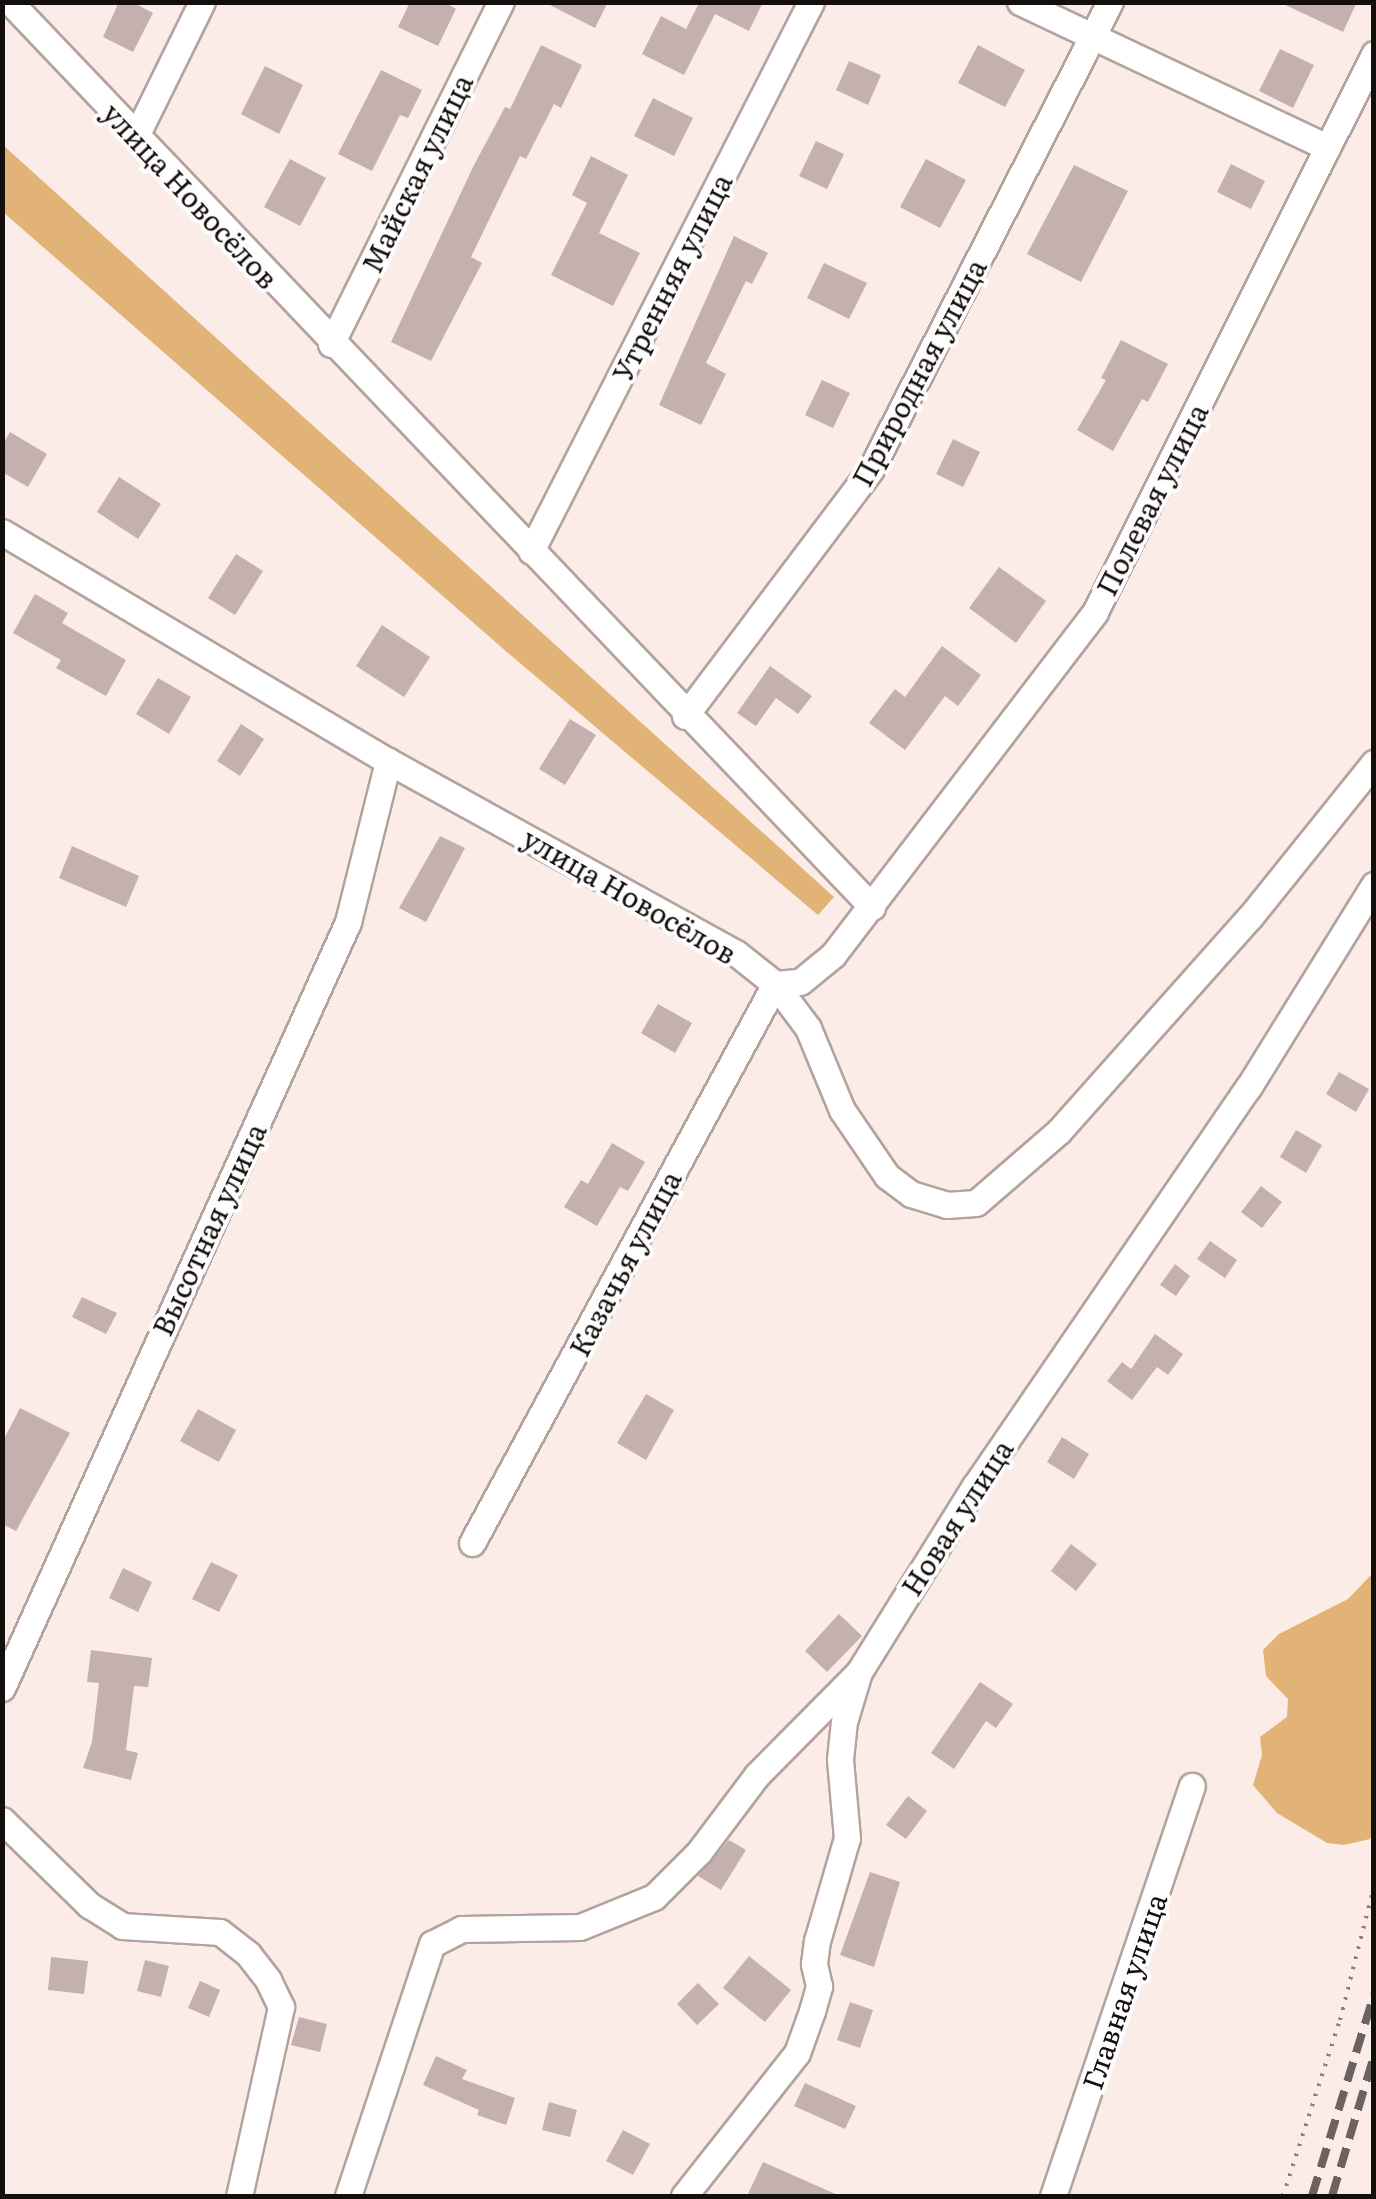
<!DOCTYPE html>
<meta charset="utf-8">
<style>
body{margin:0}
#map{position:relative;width:1376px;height:2199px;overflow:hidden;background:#fcece8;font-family:Literata,serif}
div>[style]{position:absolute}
.forest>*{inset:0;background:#e1b376}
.building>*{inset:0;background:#c4b0af}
.path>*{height:4px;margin-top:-2px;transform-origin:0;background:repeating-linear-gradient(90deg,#8a7f7c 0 2.5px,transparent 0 10.5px)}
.roads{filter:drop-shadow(2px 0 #b4a29c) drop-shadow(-2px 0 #b4a29c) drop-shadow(0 2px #b4a29c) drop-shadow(0 -2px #b4a29c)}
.minor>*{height:25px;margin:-12.5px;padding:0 12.5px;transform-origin:12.5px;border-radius:12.5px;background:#fff}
.rail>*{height:8px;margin-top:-4px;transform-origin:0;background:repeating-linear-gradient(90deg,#6c6260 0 20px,transparent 0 30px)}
span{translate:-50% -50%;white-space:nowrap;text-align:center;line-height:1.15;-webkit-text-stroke:8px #fdfdfd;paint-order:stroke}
.street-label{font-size:28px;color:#140e0c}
.frame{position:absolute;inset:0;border:5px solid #140e0c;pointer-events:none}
</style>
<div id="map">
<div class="forest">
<div style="clip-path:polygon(3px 145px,834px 897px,818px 915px,508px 653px,3px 212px)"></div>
<div style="clip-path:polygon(1373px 1573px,1373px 1830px,1370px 1839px,1344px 1845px,1327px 1843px,1277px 1813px,1253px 1785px,1262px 1755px,1260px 1737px,1287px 1717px,1288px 1699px,1266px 1676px,1263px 1650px,1279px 1634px,1348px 1599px)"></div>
</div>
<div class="building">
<div style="clip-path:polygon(119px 2px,132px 2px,153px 13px,133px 52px,103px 37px)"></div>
<div style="clip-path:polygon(410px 2px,444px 2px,456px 9px,438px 46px,398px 27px)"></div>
<div style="clip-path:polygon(544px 2px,608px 2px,595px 28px)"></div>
<div style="clip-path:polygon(693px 2px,763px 2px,749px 31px,715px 14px,684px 75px,642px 54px,661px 16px,686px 29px,698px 5px)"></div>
<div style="clip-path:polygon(1279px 2px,1357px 2px,1343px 32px)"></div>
<div style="clip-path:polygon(541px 45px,582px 65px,561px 108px,554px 104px,526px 159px,520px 156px,471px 257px,482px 263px,431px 361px,391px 342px,473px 167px,505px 107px,510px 109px)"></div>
<div style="clip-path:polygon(978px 45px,1025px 70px,1005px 107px,958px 83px)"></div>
<div style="clip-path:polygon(1280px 49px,1314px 65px,1293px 108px,1259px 91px)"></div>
<div style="clip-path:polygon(849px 61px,881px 75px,868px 105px,836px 90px)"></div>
<div style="clip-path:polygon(265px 66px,303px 85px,279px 134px,241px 114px)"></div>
<div style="clip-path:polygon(381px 70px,422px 90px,408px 118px,400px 115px,372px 171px,338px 154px)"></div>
<div style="clip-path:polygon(653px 98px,693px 118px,674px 156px,634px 136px)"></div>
<div style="clip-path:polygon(816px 141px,844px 154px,827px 189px,799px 176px)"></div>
<div style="clip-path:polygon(591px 156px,628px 175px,599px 233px,640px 253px,613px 306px,551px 275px,587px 203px,572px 195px)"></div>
<div style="clip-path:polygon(290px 159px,326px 178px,300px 226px,264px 207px)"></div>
<div style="clip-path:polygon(926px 159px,966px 180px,940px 228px,900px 207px)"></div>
<div style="clip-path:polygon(1231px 164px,1265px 181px,1251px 209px,1217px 192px)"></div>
<div style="clip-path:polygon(1074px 165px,1128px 191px,1081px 282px,1027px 254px)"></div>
<div style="clip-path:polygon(734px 236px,768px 253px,752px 284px,746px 281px,706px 363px,726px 374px,701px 425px,659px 405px)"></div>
<div style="clip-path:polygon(824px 263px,867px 283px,849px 319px,807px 298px)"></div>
<div style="clip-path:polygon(1121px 340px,1168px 364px,1148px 402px,1142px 399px,1113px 451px,1077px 430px,1106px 380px,1101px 378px)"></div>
<div style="clip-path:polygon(822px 380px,850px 393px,833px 428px,805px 415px)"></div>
<div style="clip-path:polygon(10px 432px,47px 454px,28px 487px,2px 472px,2px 446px)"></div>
<div style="clip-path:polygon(953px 439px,980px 452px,963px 487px,936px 474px)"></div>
<div style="clip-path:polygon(119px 477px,161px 504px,138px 539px,97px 512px)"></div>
<div style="clip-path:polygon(236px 554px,263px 571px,235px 615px,208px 598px)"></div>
<div style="clip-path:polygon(999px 567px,1046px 601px,1016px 643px,969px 608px)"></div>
<div style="clip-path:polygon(35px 594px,68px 613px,62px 623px,126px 660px,106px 696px,56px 668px,61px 660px,13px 633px)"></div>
<div style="clip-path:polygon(382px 625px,430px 657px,404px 697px,356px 666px)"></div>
<div style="clip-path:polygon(942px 646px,981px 675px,958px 706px,945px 696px,905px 750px,869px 723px,895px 689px,905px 697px)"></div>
<div style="clip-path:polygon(770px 666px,812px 696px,798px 714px,776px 698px,756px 726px,737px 713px)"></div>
<div style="clip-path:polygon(158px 678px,191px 697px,169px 734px,136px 714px)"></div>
<div style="clip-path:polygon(570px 719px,596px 735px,565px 785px,539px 769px)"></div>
<div style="clip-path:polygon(241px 724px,264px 739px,240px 776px,217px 761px)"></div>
<div style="clip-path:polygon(440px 836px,465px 848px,426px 922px,399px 908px)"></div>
<div style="clip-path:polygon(72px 846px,139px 876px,126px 907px,59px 878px)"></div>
<div style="clip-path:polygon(658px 1004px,692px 1023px,675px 1053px,641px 1033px)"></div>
<div style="clip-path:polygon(1339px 1072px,1369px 1089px,1356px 1112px,1326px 1094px)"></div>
<div style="clip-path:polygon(1296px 1130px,1322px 1145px,1306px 1173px,1280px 1157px)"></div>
<div style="clip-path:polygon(612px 1143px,645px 1162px,628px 1191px,620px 1187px,597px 1226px,564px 1207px,581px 1180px,588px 1184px)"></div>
<div style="clip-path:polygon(1261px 1186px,1282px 1202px,1262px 1228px,1241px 1212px)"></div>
<div style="clip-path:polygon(1210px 1241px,1237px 1260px,1225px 1278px,1197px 1259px)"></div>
<div style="clip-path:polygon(1175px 1264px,1190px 1276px,1176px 1296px,1160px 1285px)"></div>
<div style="clip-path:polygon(82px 1297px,117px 1313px,106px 1334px,72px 1317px)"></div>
<div style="clip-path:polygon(1155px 1334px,1183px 1354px,1168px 1375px,1157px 1367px,1132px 1400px,1107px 1381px,1122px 1362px,1131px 1369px)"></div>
<div style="clip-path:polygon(646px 1394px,674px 1410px,646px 1460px,617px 1443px)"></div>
<div style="clip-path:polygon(20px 1408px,70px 1433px,16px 1531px,2px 1524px,2px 1443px)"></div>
<div style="clip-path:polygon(198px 1409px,236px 1430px,219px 1462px,180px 1441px)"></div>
<div style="clip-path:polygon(1062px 1437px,1089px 1454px,1074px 1479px,1047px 1462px)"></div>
<div style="clip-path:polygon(1071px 1544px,1097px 1564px,1076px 1591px,1051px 1571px)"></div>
<div style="clip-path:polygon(211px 1562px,238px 1575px,219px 1612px,192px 1599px)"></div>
<div style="clip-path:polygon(123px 1568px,152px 1582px,138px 1612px,109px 1598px)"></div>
<div style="clip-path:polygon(839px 1614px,862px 1636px,827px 1672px,805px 1651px)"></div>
<div style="clip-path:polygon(91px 1650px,152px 1658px,148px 1687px,134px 1686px,126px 1750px,138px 1753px,131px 1780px,83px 1768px,92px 1742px,99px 1683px,87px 1682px)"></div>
<div style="clip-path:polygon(980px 1682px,1013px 1704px,996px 1728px,986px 1721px,954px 1769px,931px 1753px)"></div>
<div style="clip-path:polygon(908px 1796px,927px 1811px,906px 1839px,886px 1825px)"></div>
<div style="clip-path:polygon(729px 1840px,746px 1850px,721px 1890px,698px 1876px)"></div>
<div style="clip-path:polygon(870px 1872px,900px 1882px,874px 1967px,840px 1955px)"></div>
<div style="clip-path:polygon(749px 1956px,791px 1990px,765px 2022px,723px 1988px)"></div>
<div style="clip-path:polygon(51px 1957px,88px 1961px,84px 1994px,48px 1990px)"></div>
<div style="clip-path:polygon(145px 1960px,169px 1966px,161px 1997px,137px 1991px)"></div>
<div style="clip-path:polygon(200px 1981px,220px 1990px,209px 2017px,188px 2008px)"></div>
<div style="clip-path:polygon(698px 1983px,719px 2004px,697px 2025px,677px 2004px)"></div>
<div style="clip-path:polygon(850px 2002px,873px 2010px,860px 2048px,837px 2040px)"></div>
<div style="clip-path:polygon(299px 2017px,327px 2024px,320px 2052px,291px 2045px)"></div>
<div style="clip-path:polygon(436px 2056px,467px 2070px,462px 2079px,515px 2098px,506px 2125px,477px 2115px,479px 2110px,423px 2085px)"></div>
<div style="clip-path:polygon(805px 2083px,856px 2106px,845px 2129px,794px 2106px)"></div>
<div style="clip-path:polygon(549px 2102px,577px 2110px,570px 2137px,542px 2130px)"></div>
<div style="clip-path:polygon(623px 2130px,650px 2144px,633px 2175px,606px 2161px)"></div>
<div style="clip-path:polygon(763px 2162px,840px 2196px,747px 2196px)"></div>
</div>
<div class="path">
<div style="left:1283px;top:2196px;width:185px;rotate:-72.1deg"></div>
<div style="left:1340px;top:2020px;width:137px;rotate:-75.7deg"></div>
</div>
<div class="roads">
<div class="minor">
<div style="left:10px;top:2px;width:1250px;rotate:46.39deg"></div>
<div style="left:1020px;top:2px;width:340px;rotate:25.3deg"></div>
<div style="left:136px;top:136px;width:149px;rotate:-63.8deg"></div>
<div style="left:331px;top:344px;width:382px;rotate:-63.6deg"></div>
<div style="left:2px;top:532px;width:449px;rotate:30.7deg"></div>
<div style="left:388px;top:761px;width:397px;rotate:28.9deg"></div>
<div style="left:736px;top:953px;width:50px;rotate:38.5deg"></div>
<div style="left:775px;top:984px;width:55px;rotate:53.1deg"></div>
<div style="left:808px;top:1028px;width:89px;rotate:67.5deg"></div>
<div style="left:842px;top:1110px;width:80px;rotate:55.7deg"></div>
<div style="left:887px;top:1176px;width:30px;rotate:37deg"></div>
<div style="left:911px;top:1194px;width:37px;rotate:17deg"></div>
<div style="left:946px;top:1205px;width:30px;rotate:-4deg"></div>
<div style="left:976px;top:1203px;width:110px;rotate:-40.9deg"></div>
<div style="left:1059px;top:1131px;width:287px;rotate:-48.3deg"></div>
<div style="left:1250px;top:917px;width:198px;rotate:-51.2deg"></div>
<div style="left:531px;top:551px;width:616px;rotate:-62.98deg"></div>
<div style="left:685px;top:716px;width:309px;rotate:-53deg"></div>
<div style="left:871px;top:469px;width:525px;rotate:-62.9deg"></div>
<div style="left:472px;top:1543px;width:636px;rotate:-61.54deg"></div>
<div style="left:775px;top:984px;width:25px;rotate:-5deg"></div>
<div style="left:800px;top:982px;width:43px;rotate:-39.3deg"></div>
<div style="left:833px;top:955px;width:432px;rotate:-52.6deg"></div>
<div style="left:1095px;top:612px;width:624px;rotate:-63.43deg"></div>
<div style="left:2px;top:1688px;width:841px;rotate:-65.69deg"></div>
<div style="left:348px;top:922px;width:166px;rotate:-76deg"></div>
<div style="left:2px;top:1820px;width:122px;rotate:44.3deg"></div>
<div style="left:89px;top:1905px;width:39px;rotate:32deg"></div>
<div style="left:122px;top:1926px;width:98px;rotate:3.5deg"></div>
<div style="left:220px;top:1932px;width:36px;rotate:38deg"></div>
<div style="left:248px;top:1954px;width:33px;rotate:52deg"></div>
<div style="left:268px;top:1980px;width:30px;rotate:64deg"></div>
<div style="left:281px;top:2007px;width:194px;rotate:102.5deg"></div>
<div style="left:348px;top:2196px;width:266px;rotate:-71.6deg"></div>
<div style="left:432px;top:1944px;width:33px;rotate:-27deg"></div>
<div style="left:461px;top:1929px;width:119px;rotate:-1deg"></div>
<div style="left:580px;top:1927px;width:80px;rotate:-22.1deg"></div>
<div style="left:654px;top:1897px;width:64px;rotate:-45deg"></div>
<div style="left:699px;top:1852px;width:96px;rotate:-53deg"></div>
<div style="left:757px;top:1775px;width:142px;rotate:-45.3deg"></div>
<div style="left:684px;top:2196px;width:182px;rotate:-51.7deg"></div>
<div style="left:797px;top:2053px;width:45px;rotate:-70.3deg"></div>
<div style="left:812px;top:2011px;width:26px;rotate:-74deg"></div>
<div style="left:819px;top:1986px;width:23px;rotate:-103deg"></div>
<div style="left:814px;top:1964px;width:23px;rotate:-83deg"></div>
<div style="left:817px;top:1941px;width:107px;rotate:-73.8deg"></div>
<div style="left:847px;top:1838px;width:79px;rotate:-95.1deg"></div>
<div style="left:840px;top:1759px;width:37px;rotate:-84deg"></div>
<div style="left:844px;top:1722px;width:52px;rotate:-73.3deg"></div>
<div style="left:859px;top:1672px;width:219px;rotate:-58.1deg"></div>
<div style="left:975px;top:1486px;width:483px;rotate:-55.6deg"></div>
<div style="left:1248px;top:1088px;width:239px;rotate:-58.2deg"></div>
<div style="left:1053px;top:2196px;width:433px;rotate:-71.3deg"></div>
</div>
</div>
<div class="rail">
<div style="left:1312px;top:2196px;width:211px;rotate:-72.9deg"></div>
<div style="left:1332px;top:2196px;width:146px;rotate:-73.3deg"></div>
</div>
<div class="street-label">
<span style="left:416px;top:173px;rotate:-64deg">Майская улица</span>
<span style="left:191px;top:195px;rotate:47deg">улица Новосёлов</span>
<span style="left:671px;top:277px;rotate:-63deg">Утренняя улица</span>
<span style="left:918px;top:372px;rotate:-62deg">Природная улица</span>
<span style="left:1151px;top:499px;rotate:-63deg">Полевая улица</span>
<span style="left:630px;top:895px;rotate:30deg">улица Новосёлов</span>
<span style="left:208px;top:1229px;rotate:-65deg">Высотная улица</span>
<span style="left:624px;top:1263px;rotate:-62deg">Казачья улица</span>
<span style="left:956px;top:1517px;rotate:-57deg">Новая улица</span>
<span style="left:1123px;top:1991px;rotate:-71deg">Главная улица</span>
</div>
<div class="frame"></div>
</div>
